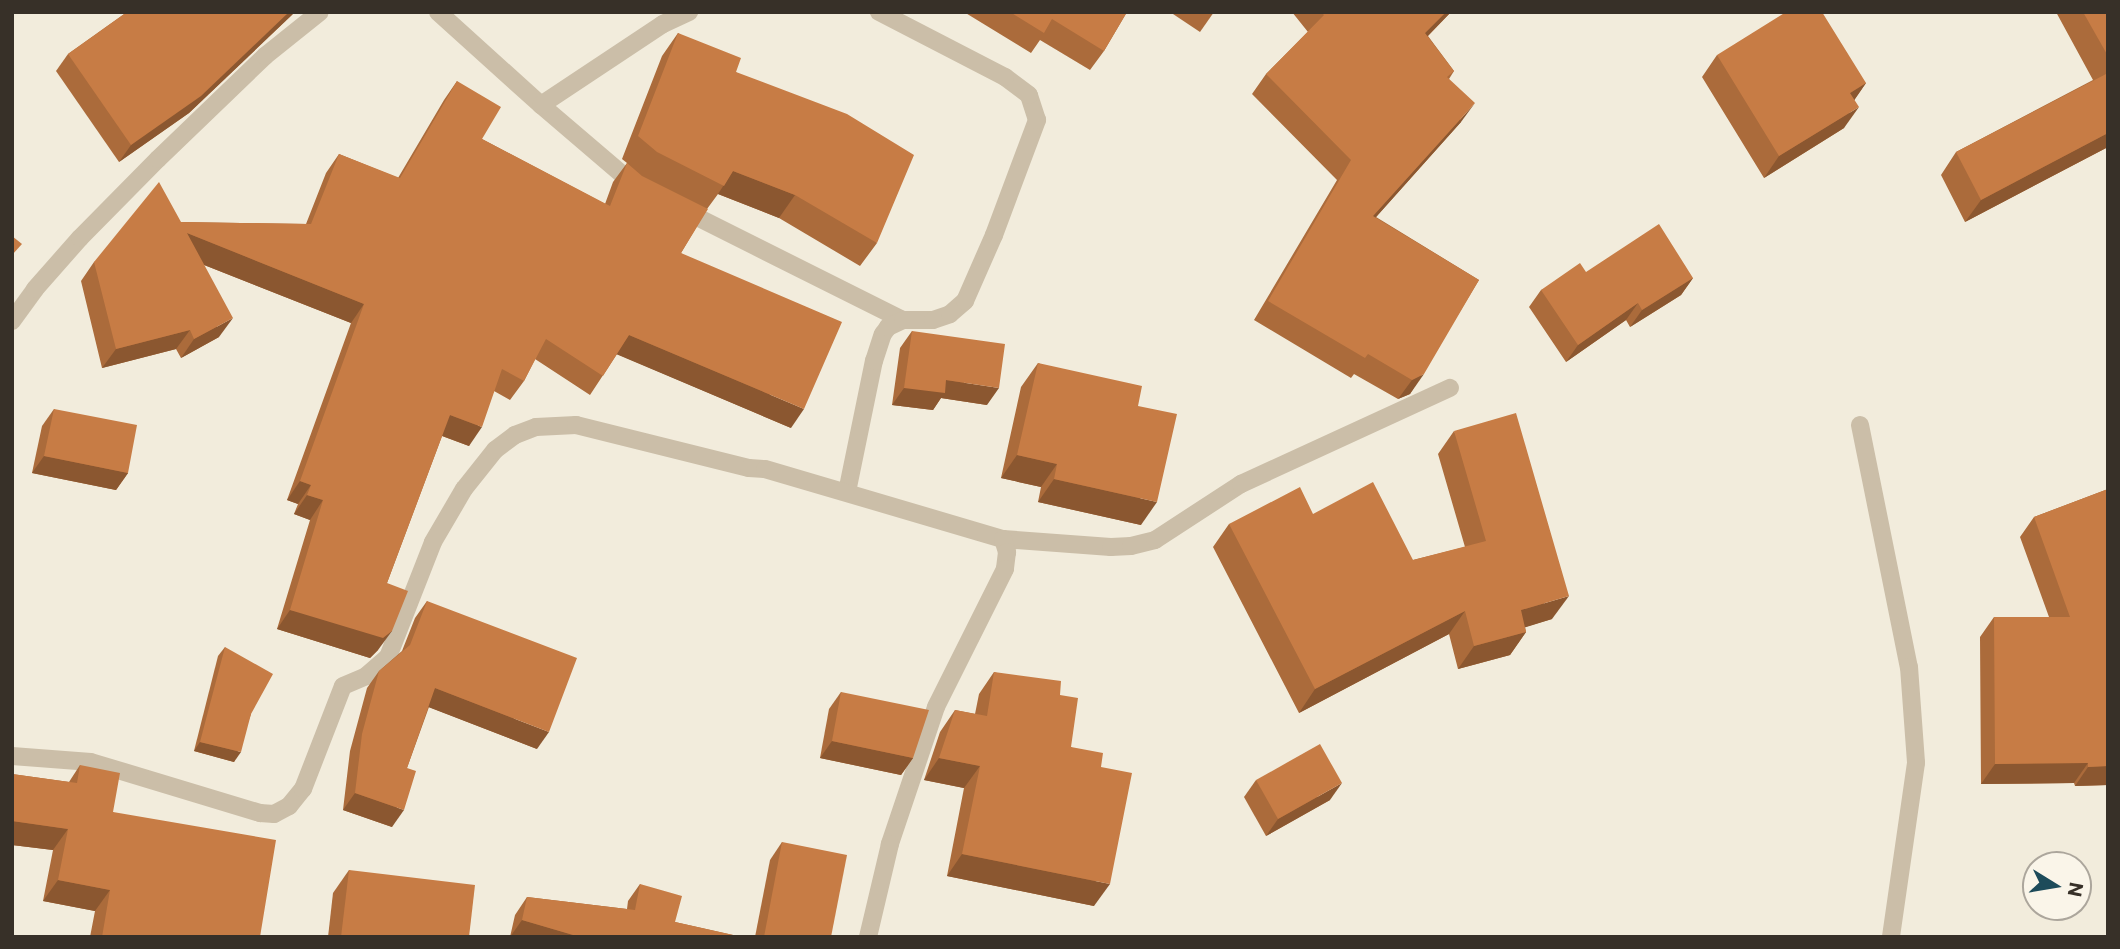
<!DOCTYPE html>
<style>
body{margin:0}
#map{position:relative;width:2120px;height:949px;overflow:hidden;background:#f2ecdc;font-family:Commissioner,sans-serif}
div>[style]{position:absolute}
.minor>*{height:18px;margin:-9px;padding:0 9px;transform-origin:9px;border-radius:9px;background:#cbbea8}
.wall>*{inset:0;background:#ab6b3b}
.shaded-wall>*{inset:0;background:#8b5730}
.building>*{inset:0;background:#c77c45}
span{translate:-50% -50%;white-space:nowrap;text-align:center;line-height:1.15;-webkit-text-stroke:5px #faf5e9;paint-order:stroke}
.frame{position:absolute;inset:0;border:14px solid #373028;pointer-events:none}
.north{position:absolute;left:2022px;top:851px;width:70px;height:70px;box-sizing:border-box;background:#faf5e9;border:2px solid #aca69c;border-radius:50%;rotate:101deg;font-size:19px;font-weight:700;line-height:28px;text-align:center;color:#373028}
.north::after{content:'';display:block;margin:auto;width:24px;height:32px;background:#1d4b5a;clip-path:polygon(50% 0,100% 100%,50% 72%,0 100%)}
</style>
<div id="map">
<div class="minor">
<div style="left:438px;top:12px;width:139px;rotate:42.1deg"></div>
<div style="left:541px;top:105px;width:126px;rotate:40.5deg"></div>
<div style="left:541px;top:105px;width:146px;rotate:-33.6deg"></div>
<div style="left:663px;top:24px;width:29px;rotate:-25deg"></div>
<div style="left:681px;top:209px;width:248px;rotate:26.6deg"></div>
<div style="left:12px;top:321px;width:39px;rotate:-54deg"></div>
<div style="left:35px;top:289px;width:68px;rotate:-48.6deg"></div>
<div style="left:80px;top:238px;width:111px;rotate:-45.4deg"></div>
<div style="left:158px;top:159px;width:149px;rotate:-43.9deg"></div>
<div style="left:265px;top:56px;width:70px;rotate:-38.7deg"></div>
<div style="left:1860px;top:425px;width:247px;rotate:78.6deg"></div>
<div style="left:1909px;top:667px;width:96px;rotate:85.8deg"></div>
<div style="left:1916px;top:763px;width:176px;rotate:98.2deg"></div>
<div style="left:847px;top:492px;width:134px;rotate:-78.4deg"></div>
<div style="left:874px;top:361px;width:28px;rotate:-72deg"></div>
<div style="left:883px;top:334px;width:9px;rotate:-54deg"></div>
<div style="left:888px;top:327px;width:17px;rotate:-25deg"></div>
<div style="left:903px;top:320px;width:30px"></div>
<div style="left:933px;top:320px;width:18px;rotate:-19deg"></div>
<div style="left:950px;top:314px;width:20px;rotate:-41deg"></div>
<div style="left:965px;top:301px;width:72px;rotate:-66.3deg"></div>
<div style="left:994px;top:235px;width:123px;rotate:-69.5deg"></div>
<div style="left:1037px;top:120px;width:26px;rotate:-108deg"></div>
<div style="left:1029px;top:95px;width:30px;rotate:-143deg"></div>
<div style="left:1005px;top:77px;width:142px;rotate:-152.7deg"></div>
<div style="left:1003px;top:539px;width:108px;rotate:4.2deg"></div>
<div style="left:1111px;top:547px;width:20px;rotate:-3deg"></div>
<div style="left:1131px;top:546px;width:25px;rotate:-14deg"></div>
<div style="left:1155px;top:540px;width:103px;rotate:-33.1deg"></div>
<div style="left:1241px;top:484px;width:230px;rotate:-24.7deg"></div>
<div style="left:12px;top:756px;width:79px;rotate:4.3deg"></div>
<div style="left:91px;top:762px;width:177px;rotate:16.8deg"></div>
<div style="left:260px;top:813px;width:14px;rotate:4deg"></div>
<div style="left:274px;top:814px;width:17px;rotate:-28deg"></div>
<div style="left:289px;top:806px;width:22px;rotate:-51deg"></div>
<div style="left:303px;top:789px;width:110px;rotate:-68.8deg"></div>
<div style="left:343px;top:686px;width:25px;rotate:-23deg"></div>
<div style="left:366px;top:676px;width:29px;rotate:-41deg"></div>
<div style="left:388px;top:657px;width:123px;rotate:-68.6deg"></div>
<div style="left:433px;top:542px;width:61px;rotate:-59.7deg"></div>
<div style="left:464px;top:489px;width:50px;rotate:-51.5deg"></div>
<div style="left:495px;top:450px;width:25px;rotate:-37deg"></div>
<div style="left:515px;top:435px;width:22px;rotate:-21deg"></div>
<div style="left:536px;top:427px;width:40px;rotate:-2.9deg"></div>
<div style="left:576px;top:425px;width:178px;rotate:14deg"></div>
<div style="left:749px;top:468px;width:16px;rotate:4deg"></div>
<div style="left:765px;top:469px;width:248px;rotate:16.4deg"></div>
<div style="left:1003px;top:539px;width:14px;rotate:73deg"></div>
<div style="left:1007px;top:552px;width:17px;rotate:97deg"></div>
<div style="left:1005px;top:569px;width:154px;rotate:116.6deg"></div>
<div style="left:936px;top:707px;width:145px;rotate:108.6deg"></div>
<div style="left:890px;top:844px;width:96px;rotate:103.3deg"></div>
</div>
<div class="wall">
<div style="clip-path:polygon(127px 12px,295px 12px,189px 113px,119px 162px,56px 71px,68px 54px)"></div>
<div style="clip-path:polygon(964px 12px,1127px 12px,1104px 51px,1090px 70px,1040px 40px,1031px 53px)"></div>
<div style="clip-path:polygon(1170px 12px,1214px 12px,1200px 32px)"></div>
<div style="clip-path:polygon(1292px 12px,1451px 12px,1428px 36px,1454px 71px,1449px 79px,1461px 122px,1376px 217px,1479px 280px,1410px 394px,1398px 399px,1354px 374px,1351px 378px,1254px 320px,1337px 180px,1252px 94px,1266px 74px,1308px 32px)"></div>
<div style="clip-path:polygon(2056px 12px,2108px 12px,2108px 147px,1965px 222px,1941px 175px,1956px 152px,2093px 80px)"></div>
<div style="clip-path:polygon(678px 33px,736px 72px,877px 243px,860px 266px,779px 218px,718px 194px,707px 209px,681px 253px,791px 428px,617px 354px,590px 395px,535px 359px,524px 381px,510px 400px,494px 391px,469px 446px,442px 436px,387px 583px,378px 650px,370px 658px,277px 629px,310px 520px,294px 514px,298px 504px,287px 500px,351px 323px,204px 265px,219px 337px,181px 358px,176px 349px,102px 368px,81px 281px,94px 262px,181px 222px,306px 224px,326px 173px,339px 154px,398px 178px,444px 100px,457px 81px,482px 139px,605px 204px,613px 182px,627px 163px,622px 159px,662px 56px)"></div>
<div style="clip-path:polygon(1717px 55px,1866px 83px,1854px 100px,1844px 128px,1764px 178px,1702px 77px)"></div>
<div style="clip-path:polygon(1586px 272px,1693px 278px,1681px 295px,1630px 327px,1626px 320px,1566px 362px,1529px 307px,1541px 290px)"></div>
<div style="clip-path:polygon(912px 331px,987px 405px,941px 398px,933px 410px,892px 405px,900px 348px)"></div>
<div style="clip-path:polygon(1038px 363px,1138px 406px,1141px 525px,1038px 502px,1041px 487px,1001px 478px,1021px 387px)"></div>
<div style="clip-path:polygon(54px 409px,128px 473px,116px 490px,32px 473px,42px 426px)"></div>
<div style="clip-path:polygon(1454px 431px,1552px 619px,1525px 627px,1526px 632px,1510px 655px,1458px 669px,1449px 634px,1299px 713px,1213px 547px,1229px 524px,1313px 514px,1413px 560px,1465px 547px,1438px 454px)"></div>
<div style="clip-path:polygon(2108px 489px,2108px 785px,2075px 786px,2074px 783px,1981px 784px,1980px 637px,1994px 617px,2049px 617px,2020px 537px,2034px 517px)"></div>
<div style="clip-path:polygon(427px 601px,537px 749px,429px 707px,407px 768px,392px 827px,343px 810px,350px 751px,367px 688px,379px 671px,402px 651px,415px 618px)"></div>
<div style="clip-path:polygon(225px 647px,251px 714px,234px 762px,194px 751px,218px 656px)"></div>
<div style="clip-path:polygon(994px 672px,1060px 695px,1071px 747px,1101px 767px,1094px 906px,947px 876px,964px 788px,924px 780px,940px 732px,955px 710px,975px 714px,979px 694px)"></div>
<div style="clip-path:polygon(841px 692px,913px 758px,901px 775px,820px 758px,829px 709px)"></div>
<div style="clip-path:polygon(80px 765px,113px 812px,260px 937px,90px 937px,95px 911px,43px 901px,53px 850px,12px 845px,12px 774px,69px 782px)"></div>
<div style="clip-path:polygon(1256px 780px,1330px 800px,1266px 836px,1244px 797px)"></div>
<div style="clip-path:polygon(782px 842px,831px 937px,755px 937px,770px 860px)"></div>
<div style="clip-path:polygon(349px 870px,469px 937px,328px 937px,333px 893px)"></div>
<div style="clip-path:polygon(640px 884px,675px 922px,742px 937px,510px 937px,515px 915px,527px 897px,627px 909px,628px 901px)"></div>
</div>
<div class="shaded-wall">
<div style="clip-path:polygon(289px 12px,295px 12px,189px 113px,119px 162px,131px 145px)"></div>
<div style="clip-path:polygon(1446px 12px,1451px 12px,1411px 53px,1425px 33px)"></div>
<div style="clip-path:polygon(1866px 83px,1851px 105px,1850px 93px)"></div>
<div style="clip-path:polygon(1475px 103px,1461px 122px,1360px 235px,1373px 216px)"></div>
<div style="clip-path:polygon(1859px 107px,1844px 128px,1764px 178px,1779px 156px)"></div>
<div style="clip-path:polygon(2108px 133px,2108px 147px,1965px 222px,1981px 200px)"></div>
<div style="clip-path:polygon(733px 171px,795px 195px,779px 218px,718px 194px)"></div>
<div style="clip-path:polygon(187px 233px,364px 304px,351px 323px,174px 253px)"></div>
<div style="clip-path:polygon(1693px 278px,1681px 295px,1630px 327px,1642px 310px)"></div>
<div style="clip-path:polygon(1638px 303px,1626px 320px,1566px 362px,1578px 345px)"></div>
<div style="clip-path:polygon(233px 318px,219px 337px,181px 358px,194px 339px)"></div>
<div style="clip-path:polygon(190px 330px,176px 349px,102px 368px,116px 349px)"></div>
<div style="clip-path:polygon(629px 335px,804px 409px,791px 428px,616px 354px)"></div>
<div style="clip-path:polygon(1424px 374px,1410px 394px,1398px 399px,1412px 380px)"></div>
<div style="clip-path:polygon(946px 380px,999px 388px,987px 405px,941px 398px,933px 410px,892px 405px,904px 388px)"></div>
<div style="clip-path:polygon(450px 415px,482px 427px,469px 446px,437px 434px)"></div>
<div style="clip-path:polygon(1017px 455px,1057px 464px,1041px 487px,1001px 478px)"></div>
<div style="clip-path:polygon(44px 456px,128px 473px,116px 490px,32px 473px)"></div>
<div style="clip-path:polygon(1054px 479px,1157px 502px,1141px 525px,1038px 502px)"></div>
<div style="clip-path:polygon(300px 481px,311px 485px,298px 504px,287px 500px)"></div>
<div style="clip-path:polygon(307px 495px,323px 500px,310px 520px,294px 514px)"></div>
<div style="clip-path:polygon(1569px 596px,1552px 619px,1504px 634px,1521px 610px)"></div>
<div style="clip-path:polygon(290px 610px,392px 631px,378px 650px,370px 658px,277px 629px)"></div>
<div style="clip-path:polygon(1465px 611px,1449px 634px,1299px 713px,1315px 689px)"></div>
<div style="clip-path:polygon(1526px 632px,1510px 655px,1458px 669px,1474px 646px)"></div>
<div style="clip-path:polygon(435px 688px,549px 732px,537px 749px,423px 705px)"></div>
<div style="clip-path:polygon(832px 741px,913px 758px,901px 775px,820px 758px)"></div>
<div style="clip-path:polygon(200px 742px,241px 752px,234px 762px,194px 751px)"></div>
<div style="clip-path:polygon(939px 758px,980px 766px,964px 788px,924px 780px)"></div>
<div style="clip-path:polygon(2088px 763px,2074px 783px,1981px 784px,1995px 764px)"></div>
<div style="clip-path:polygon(2108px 766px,2108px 785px,2075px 786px,2088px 767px)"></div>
<div style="clip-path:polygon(1342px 783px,1330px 800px,1266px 836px,1278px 819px)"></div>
<div style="clip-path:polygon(355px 793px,404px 810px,392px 827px,343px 810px)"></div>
<div style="clip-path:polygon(12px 821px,68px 829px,53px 850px,12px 845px)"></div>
<div style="clip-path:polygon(962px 854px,1110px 884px,1094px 906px,947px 876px)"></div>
<div style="clip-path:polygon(58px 880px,110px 890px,95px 911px,43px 901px)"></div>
<div style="clip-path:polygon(522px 920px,580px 937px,510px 937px)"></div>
</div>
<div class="building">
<div style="clip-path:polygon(127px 12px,289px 12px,201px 96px,131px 145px,68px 54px)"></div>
<div style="clip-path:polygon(1010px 12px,1127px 12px,1104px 51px,1052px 19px,1044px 33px)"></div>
<div style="clip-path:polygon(1321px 12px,1446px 12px,1425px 33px,1454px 71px,1447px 77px,1475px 103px,1373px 216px,1479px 280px,1424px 374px,1412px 380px,1368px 354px,1365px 358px,1268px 301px,1351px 160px,1266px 74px,1324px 15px)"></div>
<div style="clip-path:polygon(1786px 12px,1822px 12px,1866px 83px,1850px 93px,1859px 107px,1779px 156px,1717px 55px)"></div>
<div style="clip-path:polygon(2083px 12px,2108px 12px,2108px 56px)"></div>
<div style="clip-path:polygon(678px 33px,741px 58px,736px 72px,847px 114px,914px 155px,877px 243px,795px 195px,733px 171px,724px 186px,657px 152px,638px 136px)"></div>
<div style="clip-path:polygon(2108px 73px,2108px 133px,1981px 200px,1956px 152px)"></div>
<div style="clip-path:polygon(457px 81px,501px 107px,482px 139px,610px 206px,627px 163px,642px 176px,708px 209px,681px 253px,842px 322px,804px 409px,629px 335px,603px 376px,546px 339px,524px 381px,502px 369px,482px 427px,450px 415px,387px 583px,408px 591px,392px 631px,383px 638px,290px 610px,323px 500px,307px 495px,311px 485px,300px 481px,364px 304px,187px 233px,233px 318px,194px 339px,190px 330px,116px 349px,94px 262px,159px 182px,181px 222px,311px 224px,339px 154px,400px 178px)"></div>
<div style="clip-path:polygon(1659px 224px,1693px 278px,1642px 310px,1638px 303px,1578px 345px,1541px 290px,1580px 263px,1586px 272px)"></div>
<div style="clip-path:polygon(12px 236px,22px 244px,12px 255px)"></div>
<div style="clip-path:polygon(912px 331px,1005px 344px,999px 388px,946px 380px,945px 393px,904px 388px)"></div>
<div style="clip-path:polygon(1038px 363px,1142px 386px,1138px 406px,1177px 414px,1157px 502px,1054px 479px,1057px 464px,1017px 455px)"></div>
<div style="clip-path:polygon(54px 409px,137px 425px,128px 473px,44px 456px)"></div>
<div style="clip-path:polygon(1516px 413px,1569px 596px,1521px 610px,1526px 632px,1474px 646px,1465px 611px,1315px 689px,1229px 524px,1300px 487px,1313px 514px,1373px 482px,1413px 560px,1486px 541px,1454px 431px)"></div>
<div style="clip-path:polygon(2108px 489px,2108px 766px,2088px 767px,2088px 763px,1995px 764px,1994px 617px,2070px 617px,2034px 517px)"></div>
<div style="clip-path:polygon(427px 601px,577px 658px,549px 732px,435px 688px,407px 768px,416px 771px,404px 810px,355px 793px,362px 734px,379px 671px,410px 645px)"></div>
<div style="clip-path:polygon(225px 647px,273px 674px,251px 714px,241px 752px,200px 742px)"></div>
<div style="clip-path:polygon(994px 672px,1061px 681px,1060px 695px,1078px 698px,1071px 747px,1103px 753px,1101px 767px,1132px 773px,1110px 884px,962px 854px,980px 766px,939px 758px,955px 710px,987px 716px)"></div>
<div style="clip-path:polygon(841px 692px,929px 710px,913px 758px,832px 741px)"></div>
<div style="clip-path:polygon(1320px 744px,1342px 783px,1278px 819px,1256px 780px)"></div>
<div style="clip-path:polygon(80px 765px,120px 773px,113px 812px,276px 840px,260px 937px,102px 937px,110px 890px,58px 880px,68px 829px,12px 821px,12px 774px,77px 783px)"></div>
<div style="clip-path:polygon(782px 842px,847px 855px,831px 937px,764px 937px)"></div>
<div style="clip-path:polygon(349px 870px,475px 885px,469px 937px,341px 937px)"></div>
<div style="clip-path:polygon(640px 884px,682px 896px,675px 922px,742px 937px,580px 937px,522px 920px,527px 897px,635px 910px)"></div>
</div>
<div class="frame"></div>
<div class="north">N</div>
</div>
